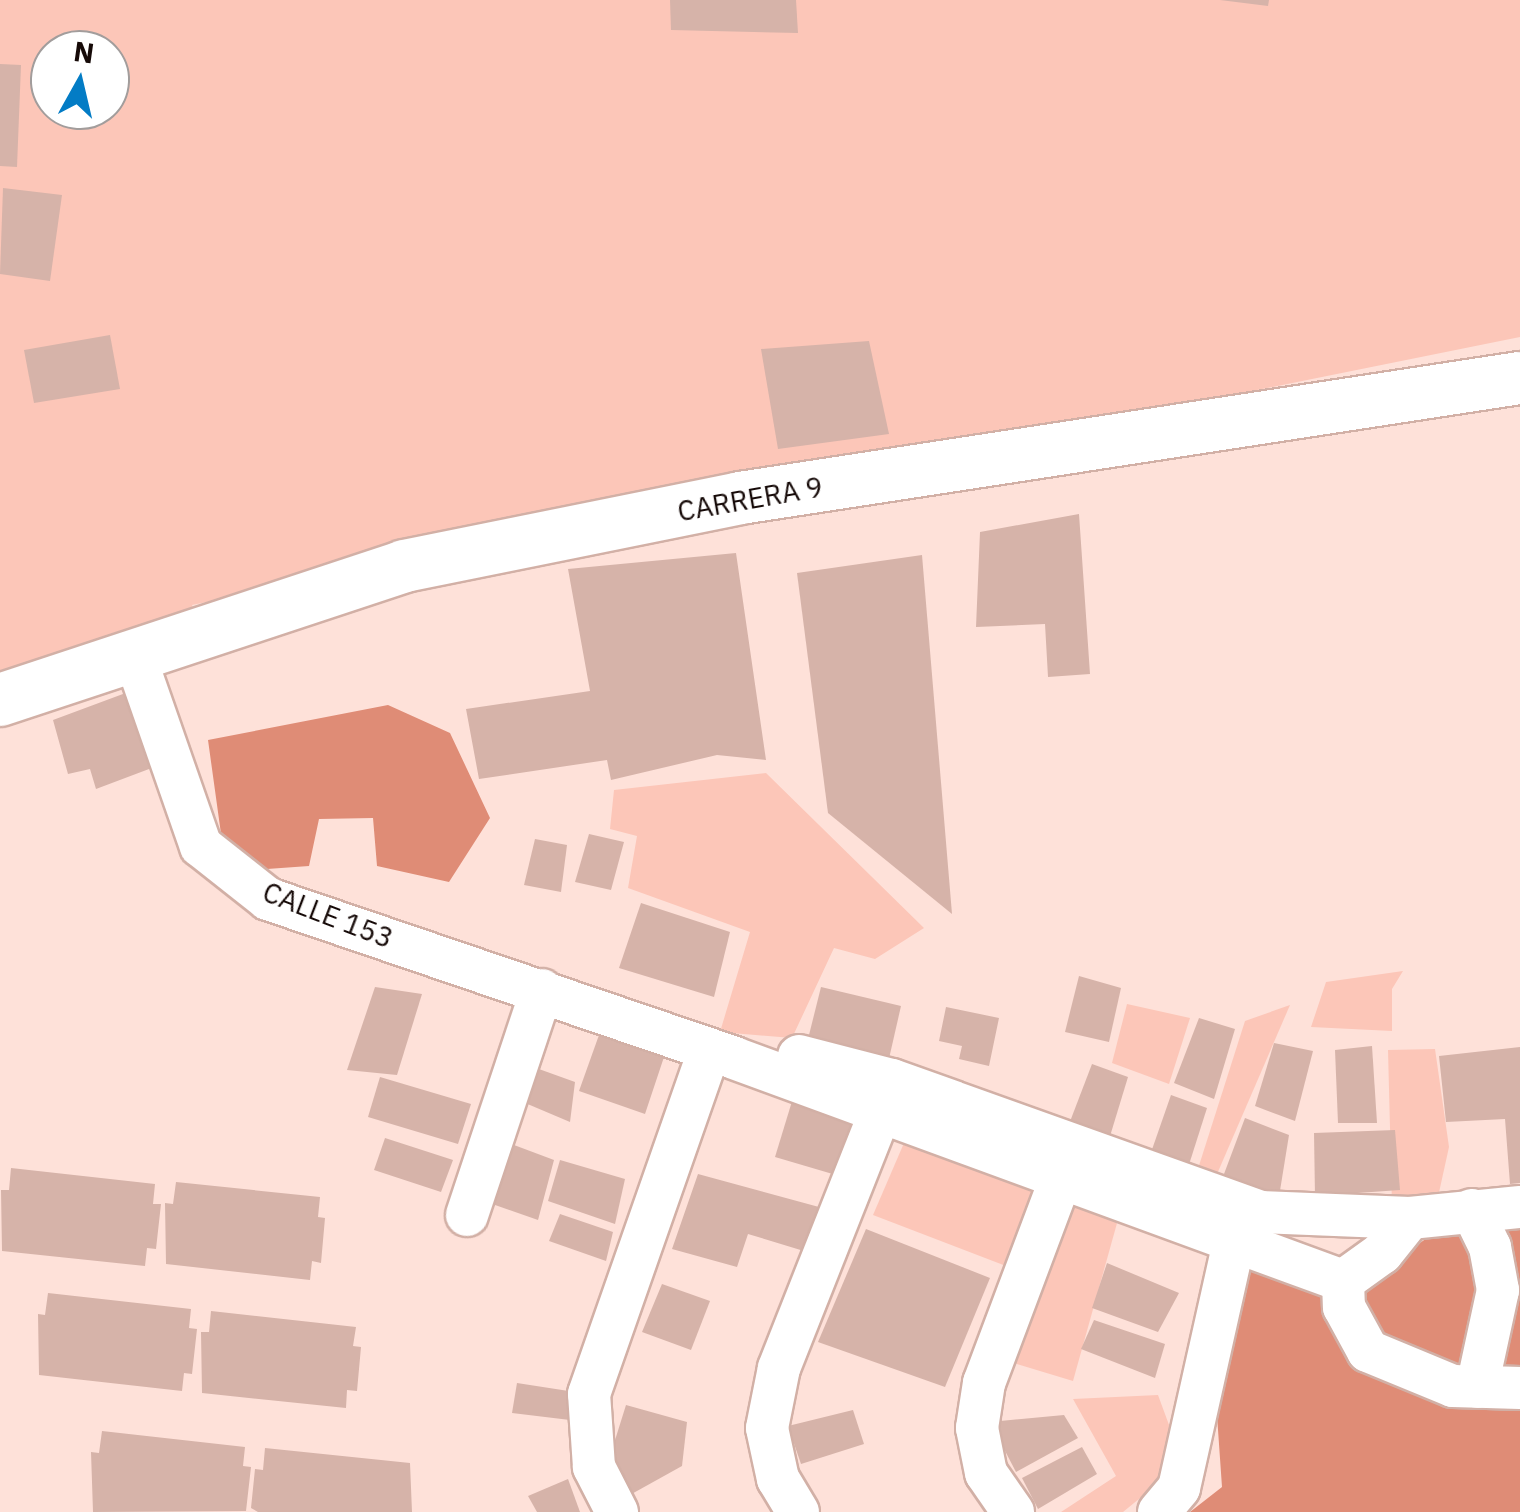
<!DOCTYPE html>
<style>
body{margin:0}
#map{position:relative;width:1520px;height:1512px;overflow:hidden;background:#fee1d9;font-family:"IBM Plex Sans",sans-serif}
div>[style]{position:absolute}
.green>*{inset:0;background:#fcc6b8}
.forest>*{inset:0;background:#df8c76}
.building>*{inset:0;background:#d6b3a9}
.roads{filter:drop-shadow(2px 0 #d2b0a6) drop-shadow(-2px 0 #d2b0a6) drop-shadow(0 2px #d2b0a6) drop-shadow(0 -2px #d2b0a6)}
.minor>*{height:42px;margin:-21px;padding:0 21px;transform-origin:21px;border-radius:21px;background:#fff}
.tertiary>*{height:52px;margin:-26px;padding:0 26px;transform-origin:26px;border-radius:26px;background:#fff}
span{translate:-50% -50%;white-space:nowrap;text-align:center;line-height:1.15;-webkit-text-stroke:10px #fff;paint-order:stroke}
.street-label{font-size:28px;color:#160a08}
.north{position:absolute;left:30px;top:30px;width:100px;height:100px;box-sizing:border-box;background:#fff;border:2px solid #a29d9c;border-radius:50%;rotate:8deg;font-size:28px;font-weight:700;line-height:40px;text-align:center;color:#160a08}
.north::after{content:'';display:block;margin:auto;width:35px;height:45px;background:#037cc5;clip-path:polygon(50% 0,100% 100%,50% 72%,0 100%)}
</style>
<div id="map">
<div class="green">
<div style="clip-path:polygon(evenodd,0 0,1520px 0,1520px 337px,192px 605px,199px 624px,0 696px,0 0,50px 50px,110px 50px,110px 110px,50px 110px,50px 50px)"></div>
<div style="clip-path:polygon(766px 773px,924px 928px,875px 959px,834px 948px,792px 1038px,720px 1032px,750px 932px,628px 888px,637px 836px,610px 829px,614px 790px)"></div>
<div style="clip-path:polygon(1403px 971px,1392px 989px,1392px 1031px,1311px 1027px,1326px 982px)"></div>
<div style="clip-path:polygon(1127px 1004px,1190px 1018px,1169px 1084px,1112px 1063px)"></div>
<div style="clip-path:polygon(1290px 1005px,1214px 1181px,1196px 1175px,1245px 1021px)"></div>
<div style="clip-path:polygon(1435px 1049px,1449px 1147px,1438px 1197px,1392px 1205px,1388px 1050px)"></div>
<div style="clip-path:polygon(904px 1143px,1033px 1187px,1006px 1266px,873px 1215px)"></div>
<div style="clip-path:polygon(1069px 1205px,1119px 1216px,1073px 1381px,1004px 1360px)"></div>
<div style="clip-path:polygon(1158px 1395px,1183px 1463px,1123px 1512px,1061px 1512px,1116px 1476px,1073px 1399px)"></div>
</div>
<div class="forest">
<div style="clip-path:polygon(388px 705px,450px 733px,490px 818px,449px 882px,377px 866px,373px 818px,319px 819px,309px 866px,267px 869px,222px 841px,208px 740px)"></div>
<div style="clip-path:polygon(1520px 1223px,1520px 1512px,1190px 1512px,1222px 1487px,1212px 1344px,1256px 1257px,1365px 1282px,1434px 1233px)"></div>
</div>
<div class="building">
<div style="clip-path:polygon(670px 0,796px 0,798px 33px,671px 30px)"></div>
<div style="clip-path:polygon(1220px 0,1269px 0,1268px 6px)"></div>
<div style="clip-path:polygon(0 64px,21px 65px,17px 167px,0 166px)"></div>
<div style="clip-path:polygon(3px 188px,62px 195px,50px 281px,0 274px)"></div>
<div style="clip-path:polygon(110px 335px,120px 389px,34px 403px,24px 350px)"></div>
<div style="clip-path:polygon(869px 341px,889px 434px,778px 449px,761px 349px)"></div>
<div style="clip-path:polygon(1079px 514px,1090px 674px,1048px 677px,1045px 624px,976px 627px,980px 532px)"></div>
<div style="clip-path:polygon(736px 553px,766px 760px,717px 755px,611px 780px,607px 760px,479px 779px,466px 709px,590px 691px,568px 569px)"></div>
<div style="clip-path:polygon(922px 555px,952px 914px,828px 813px,797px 573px)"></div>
<div style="clip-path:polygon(131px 691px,157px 766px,96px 789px,90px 769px,68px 774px,53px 720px)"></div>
<div style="clip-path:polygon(589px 834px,624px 842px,611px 890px,575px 882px)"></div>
<div style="clip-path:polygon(535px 839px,567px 845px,561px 892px,524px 885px)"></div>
<div style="clip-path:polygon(641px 903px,730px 932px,714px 997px,619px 968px)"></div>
<div style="clip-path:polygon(1079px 976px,1121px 988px,1109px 1042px,1065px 1032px)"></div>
<div style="clip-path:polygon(375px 987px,422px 994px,397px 1075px,347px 1070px)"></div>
<div style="clip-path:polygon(821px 987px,901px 1006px,888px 1063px,806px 1047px)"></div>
<div style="clip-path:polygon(946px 1007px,999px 1018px,989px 1066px,959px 1059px,962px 1046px,939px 1041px)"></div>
<div style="clip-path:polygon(1199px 1018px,1235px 1029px,1214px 1099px,1174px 1083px)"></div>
<div style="clip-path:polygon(599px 1035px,664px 1057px,645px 1114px,579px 1091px)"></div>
<div style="clip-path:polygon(1274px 1043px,1313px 1051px,1295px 1121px,1255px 1106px)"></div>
<div style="clip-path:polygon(1372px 1046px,1377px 1123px,1338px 1123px,1335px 1050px)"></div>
<div style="clip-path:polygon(1520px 1047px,1520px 1183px,1510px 1184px,1505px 1119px,1446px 1122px,1439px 1056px)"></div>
<div style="clip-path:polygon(525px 1064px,575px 1082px,570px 1122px,511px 1097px)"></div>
<div style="clip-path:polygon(1092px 1064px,1128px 1077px,1107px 1146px,1066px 1132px)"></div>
<div style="clip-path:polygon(380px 1077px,471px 1104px,458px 1144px,368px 1117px)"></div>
<div style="clip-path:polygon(1171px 1095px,1207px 1108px,1186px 1174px,1148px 1161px)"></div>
<div style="clip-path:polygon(793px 1098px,871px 1122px,853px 1180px,775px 1157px)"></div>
<div style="clip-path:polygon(1245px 1118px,1289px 1135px,1278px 1203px,1221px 1182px)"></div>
<div style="clip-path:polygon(1395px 1130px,1400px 1190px,1315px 1196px,1314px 1133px)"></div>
<div style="clip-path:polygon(385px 1138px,453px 1160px,441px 1192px,374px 1170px)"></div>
<div style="clip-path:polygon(503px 1141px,554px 1160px,538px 1220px,478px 1199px)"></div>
<div style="clip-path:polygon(560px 1160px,625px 1179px,615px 1224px,548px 1201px)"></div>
<div style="clip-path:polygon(11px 1168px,155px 1184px,153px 1204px,161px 1204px,156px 1249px,147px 1248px,145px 1266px,2px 1251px,1px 1190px,9px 1190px)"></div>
<div style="clip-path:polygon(698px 1174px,830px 1210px,817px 1255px,748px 1234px,737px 1267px,672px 1249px)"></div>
<div style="clip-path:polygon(176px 1182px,320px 1197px,318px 1217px,325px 1218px,321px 1263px,312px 1261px,310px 1280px,166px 1264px,165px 1203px,173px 1204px)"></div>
<div style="clip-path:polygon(560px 1214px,613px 1232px,606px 1261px,549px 1241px)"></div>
<div style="clip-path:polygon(866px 1229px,990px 1278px,945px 1387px,818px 1342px)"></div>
<div style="clip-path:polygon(1107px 1263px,1179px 1293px,1158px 1332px,1092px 1308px)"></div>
<div style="clip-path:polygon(662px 1284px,710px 1301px,691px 1350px,642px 1332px)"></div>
<div style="clip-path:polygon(48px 1293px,191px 1309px,189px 1328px,197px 1329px,192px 1374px,184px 1373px,182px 1391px,39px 1375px,38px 1314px,45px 1315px)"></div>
<div style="clip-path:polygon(211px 1311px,356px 1327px,353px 1346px,361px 1347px,357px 1391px,347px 1390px,346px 1408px,202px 1393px,201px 1332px,209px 1332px)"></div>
<div style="clip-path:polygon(1094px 1320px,1165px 1344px,1155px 1378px,1081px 1349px)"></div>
<div style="clip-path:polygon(517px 1383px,575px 1392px,570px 1420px,512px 1413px)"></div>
<div style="clip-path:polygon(626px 1405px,687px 1422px,682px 1466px,628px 1496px,611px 1453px)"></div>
<div style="clip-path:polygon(853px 1410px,864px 1444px,801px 1464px,788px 1426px)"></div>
<div style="clip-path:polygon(1064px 1415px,1078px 1438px,1016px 1472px,990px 1422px)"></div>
<div style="clip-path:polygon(102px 1431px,245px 1447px,243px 1466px,251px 1467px,246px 1511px,93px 1512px,91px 1452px,99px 1453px)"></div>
<div style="clip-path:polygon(1082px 1447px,1097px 1474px,1038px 1509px,1022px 1478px)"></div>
<div style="clip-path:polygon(265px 1448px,410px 1463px,412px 1512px,258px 1512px,251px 1508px,255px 1469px,263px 1470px)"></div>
<div style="clip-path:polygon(568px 1479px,580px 1512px,537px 1512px,528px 1496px)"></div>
</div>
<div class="roads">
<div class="minor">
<div style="left:135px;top:657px;width:200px;rotate:70.8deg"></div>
<div style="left:201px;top:846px;width:85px;rotate:38.3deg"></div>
<div style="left:268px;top:899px;width:492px;rotate:18.8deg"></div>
<div style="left:734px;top:1058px;width:649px;rotate:20.11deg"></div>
<div style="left:799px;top:1056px;width:96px;rotate:14.5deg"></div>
<div style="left:892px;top:1080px;width:391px;rotate:19.7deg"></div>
<div style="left:1260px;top:1212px;width:150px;rotate:2.3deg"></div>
<div style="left:1410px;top:1218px;width:111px;rotate:-5.7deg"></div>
<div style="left:1472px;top:1210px;width:41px;rotate:64.1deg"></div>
<div style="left:1490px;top:1247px;width:44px;rotate:79.5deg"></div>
<div style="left:1498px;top:1290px;width:99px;rotate:102.2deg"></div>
<div style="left:467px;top:1215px;width:237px;rotate:-71.6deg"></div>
<div style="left:1343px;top:1281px;width:26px;rotate:88deg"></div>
<div style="left:1344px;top:1307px;width:50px;rotate:61.4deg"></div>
<div style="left:1368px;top:1351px;width:92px;rotate:22.4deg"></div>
<div style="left:1453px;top:1386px;width:67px;rotate:1.7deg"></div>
<div style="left:1343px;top:1281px;width:48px;rotate:-35.7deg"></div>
<div style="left:1382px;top:1253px;width:45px;rotate:-51.3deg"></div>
<div style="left:617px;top:1512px;width:51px;rotate:-117.1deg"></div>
<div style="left:594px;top:1467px;width:73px;rotate:-93.9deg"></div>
<div style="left:589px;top:1394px;width:363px;rotate:-70.7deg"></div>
<div style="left:798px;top:1512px;width:39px;rotate:-121deg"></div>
<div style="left:778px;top:1479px;width:52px;rotate:-102.2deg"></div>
<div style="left:767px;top:1428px;width:61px;rotate:-78.7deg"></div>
<div style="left:779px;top:1368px;width:302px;rotate:-68.4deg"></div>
<div style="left:1013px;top:1512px;width:47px;rotate:-124.7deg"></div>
<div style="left:986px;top:1473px;width:46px;rotate:-101.3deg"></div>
<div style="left:977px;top:1428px;width:46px;rotate:-81.2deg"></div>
<div style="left:984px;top:1383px;width:221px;rotate:-69.4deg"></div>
<div style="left:1159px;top:1512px;width:31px;rotate:-50deg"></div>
<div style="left:1179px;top:1488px;width:257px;rotate:-77.4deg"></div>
</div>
<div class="tertiary">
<div style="left:0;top:700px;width:426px;rotate:-18.3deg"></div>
<div style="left:404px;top:566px;width:343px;rotate:-11.4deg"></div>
<div style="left:740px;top:498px;width:789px;rotate:-8.75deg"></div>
</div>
</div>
<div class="street-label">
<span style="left:750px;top:499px;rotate:-10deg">CARRERA 9</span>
<span style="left:328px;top:915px;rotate:21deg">CALLE 153</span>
</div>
<div class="north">N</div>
</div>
